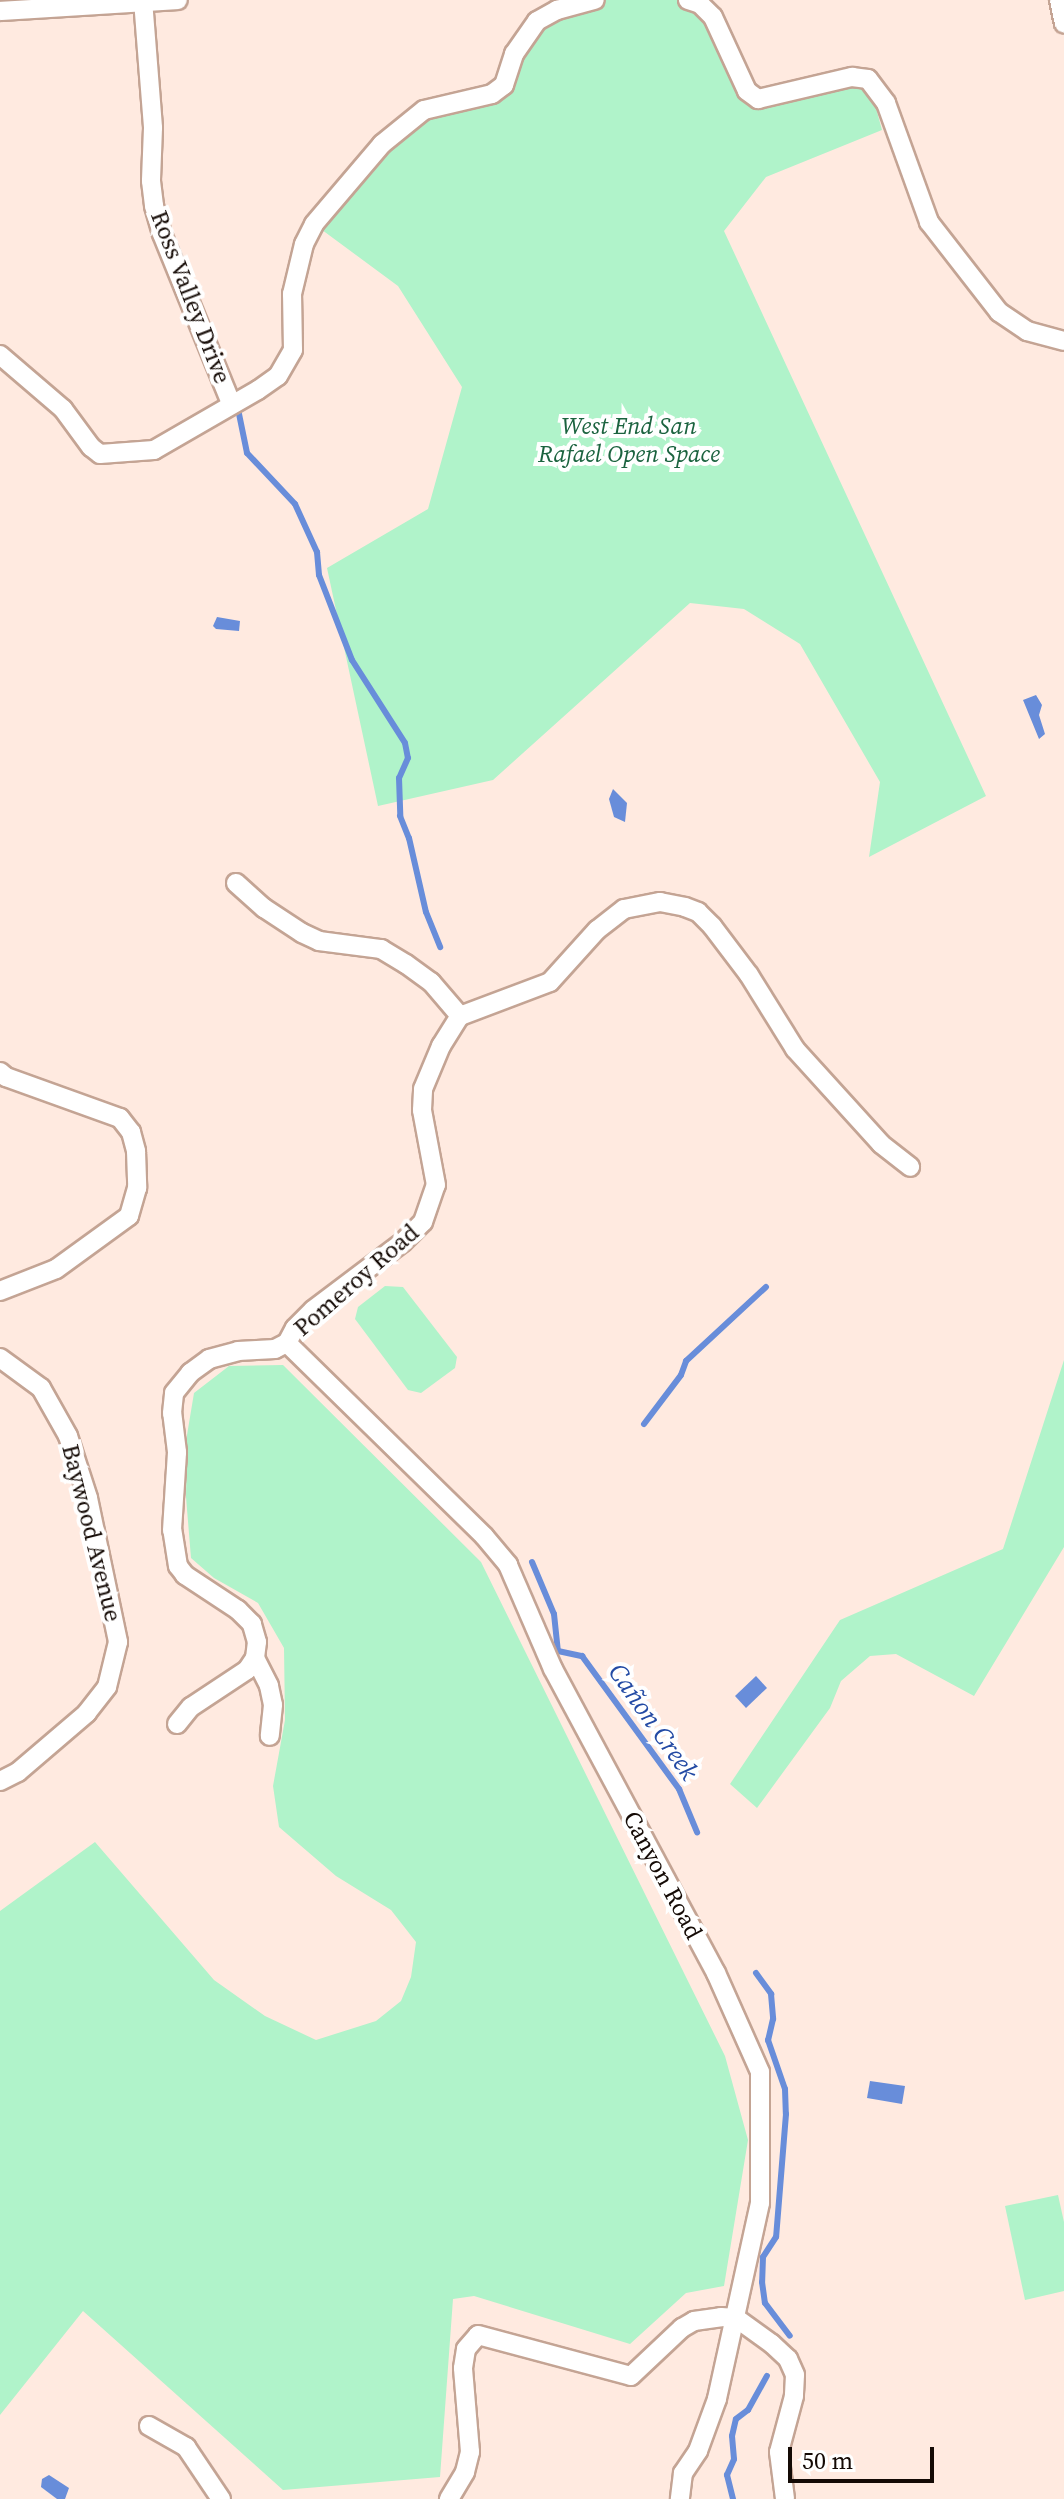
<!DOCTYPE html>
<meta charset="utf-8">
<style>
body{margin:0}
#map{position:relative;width:1064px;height:2499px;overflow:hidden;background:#ffeae0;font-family:"Source Serif 4",serif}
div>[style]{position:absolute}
.green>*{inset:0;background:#b0f3ca}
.water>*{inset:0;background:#688dda}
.stream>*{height:6px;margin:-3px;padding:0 3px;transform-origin:3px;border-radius:3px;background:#688dda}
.roads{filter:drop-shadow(2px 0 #c4a494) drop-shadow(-2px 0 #c4a494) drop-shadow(0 2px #c4a494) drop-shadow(0 -2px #c4a494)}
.street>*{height:18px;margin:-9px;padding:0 9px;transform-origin:9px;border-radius:9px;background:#fff}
span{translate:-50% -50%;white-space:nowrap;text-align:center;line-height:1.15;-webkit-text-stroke:8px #fff;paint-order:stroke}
.street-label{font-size:24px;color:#140a05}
.park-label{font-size:24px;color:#1b633f;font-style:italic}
.water-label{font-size:26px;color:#234aa4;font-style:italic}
.scale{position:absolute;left:788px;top:2447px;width:146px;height:36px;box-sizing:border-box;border:4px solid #140a05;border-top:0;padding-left:10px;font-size:24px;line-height:28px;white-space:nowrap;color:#140a05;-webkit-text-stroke:6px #fff;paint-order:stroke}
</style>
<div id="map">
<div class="green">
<div style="clip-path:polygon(592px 0,688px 0,700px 4px,747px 91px,868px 79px,882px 130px,766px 177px,724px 231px,986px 796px,869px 857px,880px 782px,800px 644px,744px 609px,690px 603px,493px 780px,378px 806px,327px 568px,428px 509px,462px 387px,398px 286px,314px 224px,424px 110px,492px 94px,523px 37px)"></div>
<div style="clip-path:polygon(385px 1286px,403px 1287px,457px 1357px,455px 1368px,421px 1393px,408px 1390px,355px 1319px,358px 1307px)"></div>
<div style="clip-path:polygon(1064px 1360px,1064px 1547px,974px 1696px,896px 1654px,870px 1656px,841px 1681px,830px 1708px,757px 1808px,730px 1784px,840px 1620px,1003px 1549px)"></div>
<div style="clip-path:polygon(283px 1365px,481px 1562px,725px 2056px,748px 2140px,724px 2286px,686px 2293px,630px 2344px,474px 2296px,453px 2299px,440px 2477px,283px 2490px,83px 2311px,0 2415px,0 1911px,95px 1842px,214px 1980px,265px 2016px,316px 2040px,376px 2021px,401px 2001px,411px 1977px,416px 1942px,391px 1910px,336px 1876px,279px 1827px,273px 1786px,285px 1720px,284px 1648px,258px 1603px,214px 1578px,191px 1558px,186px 1497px,187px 1435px,194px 1393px,229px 1366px)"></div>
<div style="clip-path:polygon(1058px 2195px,1064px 2222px,1064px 2291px,1025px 2300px,1005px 2206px)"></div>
</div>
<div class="water">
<div style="clip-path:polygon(217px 617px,240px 621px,239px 631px,216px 629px,213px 626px)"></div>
<div style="clip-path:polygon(1036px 695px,1042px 705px,1039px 715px,1045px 734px,1039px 739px,1023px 700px)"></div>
<div style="clip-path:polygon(613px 789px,627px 803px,625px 822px,614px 817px,609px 799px)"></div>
<div style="clip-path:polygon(756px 1676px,767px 1688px,746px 1708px,735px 1696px)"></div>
<div style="clip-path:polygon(870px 2081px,905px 2086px,902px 2104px,867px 2098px)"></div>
<div style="clip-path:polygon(49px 2475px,69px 2488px,65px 2499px,57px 2499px,41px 2487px,42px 2479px)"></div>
</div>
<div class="stream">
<div style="left:238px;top:409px;width:45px;rotate:78.4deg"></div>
<div style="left:247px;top:453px;width:70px;rotate:46.7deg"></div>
<div style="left:295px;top:504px;width:53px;rotate:65.4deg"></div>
<div style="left:317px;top:552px;width:23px;rotate:85deg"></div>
<div style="left:319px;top:575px;width:91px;rotate:68.8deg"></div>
<div style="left:352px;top:660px;width:98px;rotate:57.4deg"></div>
<div style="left:405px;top:743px;width:15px;rotate:79deg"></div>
<div style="left:408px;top:758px;width:22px;rotate:114deg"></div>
<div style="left:399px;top:778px;width:38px;rotate:88deg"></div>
<div style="left:400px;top:816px;width:24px;rotate:68deg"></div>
<div style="left:409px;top:838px;width:76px;rotate:77.1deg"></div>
<div style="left:426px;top:912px;width:38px;rotate:68deg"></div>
<div style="left:644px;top:1424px;width:61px;rotate:-52.9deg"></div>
<div style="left:681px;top:1375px;width:15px;rotate:-70deg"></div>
<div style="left:686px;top:1361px;width:109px;rotate:-42.8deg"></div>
<div style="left:532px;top:1562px;width:56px;rotate:67.1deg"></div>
<div style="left:554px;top:1614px;width:37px;rotate:84deg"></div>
<div style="left:558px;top:1651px;width:25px;rotate:12deg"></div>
<div style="left:582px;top:1656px;width:165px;rotate:53.9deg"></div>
<div style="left:679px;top:1789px;width:47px;rotate:67.3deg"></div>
<div style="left:756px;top:1973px;width:26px;rotate:54deg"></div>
<div style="left:771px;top:1994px;width:25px;rotate:85deg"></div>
<div style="left:773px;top:2019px;width:22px;rotate:103deg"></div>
<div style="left:768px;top:2040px;width:52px;rotate:70.9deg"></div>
<div style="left:785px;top:2089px;width:25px;rotate:88deg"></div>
<div style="left:786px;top:2114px;width:123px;rotate:94.6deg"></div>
<div style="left:776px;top:2237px;width:24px;rotate:123deg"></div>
<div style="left:763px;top:2257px;width:25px;rotate:92deg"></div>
<div style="left:762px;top:2282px;width:21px;rotate:82deg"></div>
<div style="left:765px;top:2303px;width:41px;rotate:52.9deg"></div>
<div style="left:733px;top:2499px;width:25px;rotate:-104deg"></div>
<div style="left:727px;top:2475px;width:17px;rotate:-66deg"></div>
<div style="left:734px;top:2459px;width:23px;rotate:-95deg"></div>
<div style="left:732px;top:2436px;width:17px;rotate:-77deg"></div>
<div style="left:736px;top:2419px;width:15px;rotate:-37deg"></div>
<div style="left:748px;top:2410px;width:39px;rotate:-61deg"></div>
</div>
<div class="roads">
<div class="street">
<div style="left:143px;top:0;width:128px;rotate:85.5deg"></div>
<div style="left:153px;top:128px;width:53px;rotate:92.2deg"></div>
<div style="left:151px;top:181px;width:25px;rotate:83deg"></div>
<div style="left:154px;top:206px;width:29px;rotate:74deg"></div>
<div style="left:162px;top:234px;width:183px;rotate:67.8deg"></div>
<div style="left:688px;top:0;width:13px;rotate:18deg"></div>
<div style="left:700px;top:4px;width:18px;rotate:45deg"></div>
<div style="left:713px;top:17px;width:81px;rotate:65.3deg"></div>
<div style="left:747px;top:91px;width:14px;rotate:36deg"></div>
<div style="left:758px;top:99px;width:97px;rotate:-13.2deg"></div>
<div style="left:852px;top:77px;width:16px;rotate:7deg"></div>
<div style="left:868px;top:79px;width:30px;rotate:53deg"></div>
<div style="left:886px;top:103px;width:127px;rotate:70.1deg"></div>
<div style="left:929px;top:222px;width:114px;rotate:52.1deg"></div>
<div style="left:999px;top:312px;width:34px;rotate:34deg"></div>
<div style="left:1027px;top:331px;width:38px;rotate:15deg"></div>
<div style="left:1059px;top:0;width:24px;rotate:78deg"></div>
<div style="left:0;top:11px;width:178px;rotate:-3.5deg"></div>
<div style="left:0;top:355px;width:83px;rotate:40.6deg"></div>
<div style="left:63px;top:409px;width:47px;rotate:53.6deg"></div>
<div style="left:91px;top:447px;width:11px;rotate:38deg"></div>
<div style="left:100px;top:454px;width:54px;rotate:-4.2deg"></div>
<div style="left:154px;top:450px;width:120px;rotate:-30deg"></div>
<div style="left:258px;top:390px;width:24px;rotate:-35deg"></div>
<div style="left:278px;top:376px;width:30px;rotate:-60deg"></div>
<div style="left:293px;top:350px;width:56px;rotate:-91deg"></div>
<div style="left:292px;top:294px;width:51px;rotate:-76.5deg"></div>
<div style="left:304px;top:244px;width:22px;rotate:-63deg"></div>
<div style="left:314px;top:224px;width:105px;rotate:-49.6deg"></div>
<div style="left:382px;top:144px;width:54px;rotate:-39deg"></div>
<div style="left:424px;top:110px;width:70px;rotate:-13.2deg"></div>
<div style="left:492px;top:94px;width:15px;rotate:-37deg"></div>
<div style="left:504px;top:85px;width:33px;rotate:-72deg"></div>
<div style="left:514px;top:54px;width:40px;rotate:-55.1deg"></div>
<div style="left:537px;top:21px;width:23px;rotate:-29deg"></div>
<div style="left:557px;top:10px;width:39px;rotate:-15deg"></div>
<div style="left:236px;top:883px;width:38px;rotate:42deg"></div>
<div style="left:264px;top:908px;width:45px;rotate:33.3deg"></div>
<div style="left:302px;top:933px;width:19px;rotate:25deg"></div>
<div style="left:319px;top:941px;width:63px;rotate:7.4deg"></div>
<div style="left:381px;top:949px;width:29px;rotate:31deg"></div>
<div style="left:406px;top:964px;width:31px;rotate:36deg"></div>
<div style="left:431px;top:982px;width:45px;rotate:49.5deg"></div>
<div style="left:0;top:1072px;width:8px;rotate:40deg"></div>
<div style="left:6px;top:1077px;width:121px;rotate:19.8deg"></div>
<div style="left:120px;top:1118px;width:18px;rotate:52deg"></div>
<div style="left:131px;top:1132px;width:20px;rotate:75deg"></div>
<div style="left:136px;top:1151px;width:37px;rotate:88deg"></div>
<div style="left:137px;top:1188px;width:29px;rotate:106deg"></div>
<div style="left:129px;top:1216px;width:90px;rotate:144deg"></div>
<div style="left:56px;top:1269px;width:60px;rotate:158.6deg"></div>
<div style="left:287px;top:1343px;width:276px;rotate:44.4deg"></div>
<div style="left:484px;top:1536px;width:38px;rotate:50deg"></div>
<div style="left:508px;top:1565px;width:113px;rotate:66.6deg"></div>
<div style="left:553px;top:1669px;width:345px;rotate:61.8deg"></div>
<div style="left:716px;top:1973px;width:108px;rotate:66deg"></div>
<div style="left:760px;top:2072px;width:131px;rotate:90deg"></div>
<div style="left:760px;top:2203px;width:201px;rotate:102.4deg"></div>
<div style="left:717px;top:2399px;width:55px;rotate:110.1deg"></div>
<div style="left:698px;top:2451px;width:27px;rotate:124deg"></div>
<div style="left:683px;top:2473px;width:26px;rotate:97deg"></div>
<div style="left:0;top:1358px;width:51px;rotate:36.2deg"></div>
<div style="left:41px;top:1388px;width:55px;rotate:60.6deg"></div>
<div style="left:68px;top:1436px;width:65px;rotate:72.1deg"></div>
<div style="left:88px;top:1498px;width:147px;rotate:78.2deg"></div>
<div style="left:118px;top:1642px;width:46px;rotate:103.7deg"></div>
<div style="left:107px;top:1687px;width:33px;rotate:128deg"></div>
<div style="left:87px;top:1713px;width:91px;rotate:139.5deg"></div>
<div style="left:18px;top:1772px;width:20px;rotate:153deg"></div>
<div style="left:255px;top:1658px;width:31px;rotate:63deg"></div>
<div style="left:269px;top:1686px;width:19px;rotate:78deg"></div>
<div style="left:273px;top:1705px;width:31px;rotate:96deg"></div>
<div style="left:177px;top:1724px;width:22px;rotate:-51deg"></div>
<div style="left:191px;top:1707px;width:67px;rotate:-33.5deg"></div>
<div style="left:247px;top:1670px;width:14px;rotate:-56deg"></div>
<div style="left:255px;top:1658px;width:16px;rotate:-83deg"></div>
<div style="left:257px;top:1642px;width:19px;rotate:-106deg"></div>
<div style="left:252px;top:1624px;width:20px;rotate:-135deg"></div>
<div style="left:238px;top:1610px;width:64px;rotate:-146.6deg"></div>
<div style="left:185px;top:1575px;width:11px;rotate:-128deg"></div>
<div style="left:178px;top:1566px;width:36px;rotate:-99deg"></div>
<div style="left:172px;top:1530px;width:78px;rotate:-86.3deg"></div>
<div style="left:177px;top:1452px;width:39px;rotate:-97deg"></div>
<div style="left:172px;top:1413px;width:20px;rotate:-84deg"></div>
<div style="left:174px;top:1393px;width:26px;rotate:-51deg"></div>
<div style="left:190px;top:1373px;width:24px;rotate:-36deg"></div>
<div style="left:209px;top:1359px;width:30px;rotate:-15deg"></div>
<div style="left:238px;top:1351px;width:37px;rotate:-3deg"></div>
<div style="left:275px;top:1349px;width:13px;rotate:-27deg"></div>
<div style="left:287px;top:1343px;width:17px;rotate:-62deg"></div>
<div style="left:295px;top:1328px;width:25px;rotate:-45deg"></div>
<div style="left:313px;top:1310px;width:113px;rotate:-37.1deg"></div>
<div style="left:403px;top:1242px;width:28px;rotate:-45deg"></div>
<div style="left:423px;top:1222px;width:39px;rotate:-71deg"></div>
<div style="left:436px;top:1185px;width:76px;rotate:-100.6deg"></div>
<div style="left:422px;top:1110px;width:21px;rotate:-87deg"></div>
<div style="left:423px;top:1089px;width:47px;rotate:-67.3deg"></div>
<div style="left:441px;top:1046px;width:36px;rotate:-58deg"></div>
<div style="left:460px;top:1016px;width:96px;rotate:-20.7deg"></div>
<div style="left:550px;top:982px;width:70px;rotate:-47.9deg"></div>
<div style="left:597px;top:930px;width:34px;rotate:-38deg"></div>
<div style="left:624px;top:909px;width:37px;rotate:-11deg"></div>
<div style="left:660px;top:902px;width:25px;rotate:11deg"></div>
<div style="left:685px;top:907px;width:14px;rotate:21deg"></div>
<div style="left:698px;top:912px;width:20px;rotate:45deg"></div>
<div style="left:712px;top:926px;width:61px;rotate:52.9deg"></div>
<div style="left:749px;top:975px;width:87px;rotate:58.1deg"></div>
<div style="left:795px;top:1049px;width:128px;rotate:47.8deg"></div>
<div style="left:881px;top:1144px;width:37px;rotate:38deg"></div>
<div style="left:149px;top:2426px;width:43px;rotate:29.6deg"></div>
<div style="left:186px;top:2447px;width:63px;rotate:56.1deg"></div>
<div style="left:449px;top:2499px;width:31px;rotate:-59deg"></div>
<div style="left:465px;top:2472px;width:21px;rotate:-76deg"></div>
<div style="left:470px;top:2452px;width:84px;rotate:-94.8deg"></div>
<div style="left:463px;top:2368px;width:19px;rotate:-81deg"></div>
<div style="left:466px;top:2349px;width:18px;rotate:-49deg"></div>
<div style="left:478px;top:2335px;width:158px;rotate:15deg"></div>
<div style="left:631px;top:2376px;width:70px;rotate:-43.3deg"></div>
<div style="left:682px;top:2328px;width:14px;rotate:-30deg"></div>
<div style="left:694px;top:2321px;width:27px;rotate:-8deg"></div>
<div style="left:721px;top:2317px;width:15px;rotate:4deg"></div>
<div style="left:736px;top:2318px;width:44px;rotate:35.8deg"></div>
<div style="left:772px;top:2344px;width:22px;rotate:43deg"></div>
<div style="left:788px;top:2359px;width:17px;rotate:66deg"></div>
<div style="left:795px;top:2375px;width:21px;rotate:93deg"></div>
<div style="left:794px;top:2396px;width:58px;rotate:105deg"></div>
<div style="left:779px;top:2452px;width:47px;rotate:82.7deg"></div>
</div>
</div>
<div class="street-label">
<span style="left:191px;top:297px;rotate:69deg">Ross Valley Drive</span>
<span style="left:356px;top:1280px;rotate:-41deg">Pomeroy Road</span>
<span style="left:92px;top:1533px;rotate:76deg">Baywood Avenue</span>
<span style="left:663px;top:1875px;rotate:62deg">Canyon Road</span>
</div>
<div class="park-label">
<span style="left:629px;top:440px">West End San<br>Rafael Open Space</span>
</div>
<div class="water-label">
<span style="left:653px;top:1722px;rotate:55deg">Cañon Creek</span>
</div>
<div class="scale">50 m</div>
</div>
